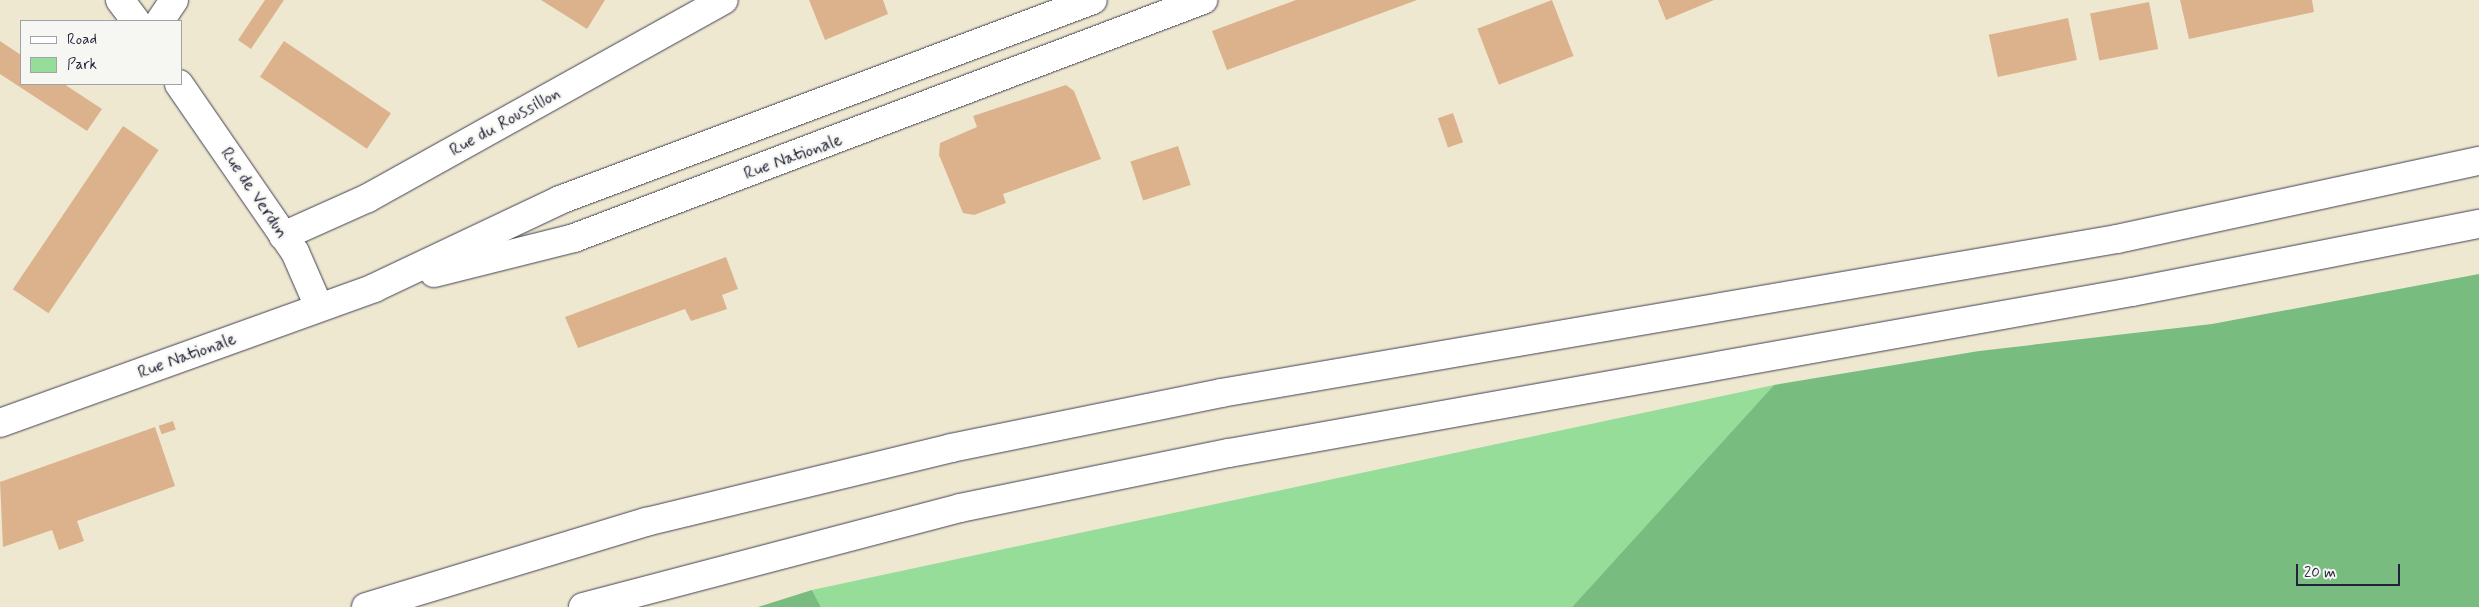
<!DOCTYPE html>
<style>
body{margin:0}
#map{position:relative;width:2479px;height:607px;overflow:hidden;background:#efe8d1;font-family:Mynerve,sans-serif}
div>[style]{position:absolute}
.green>*{inset:0;background:#95dd98}
.forest>*{inset:0;background:#78bc80}
.building>*{inset:0;background:#dcb28d;transform-origin:0 0}
.roads{filter:drop-shadow(0 0 1px #414052) drop-shadow(0 0 1px #414052)}
.minor>*{height:28px;margin:-14px;padding:0 14px;transform-origin:14px;border-radius:14px;background:#fff}
.primary>*{height:28px;margin:-14px;padding:0 14px;transform-origin:14px;border-radius:14px;background:#fff}
.motorway>*{height:28px;margin:-14px;padding:0 14px;transform-origin:14px;border-radius:14px;background:#fff}
span{translate:-50% -50%;white-space:nowrap;text-align:center;line-height:1.15;-webkit-text-stroke:4.5px #f6f6f2;paint-order:stroke}
.street-label{font-size:18px;color:#22223b}
.legend{position:absolute;left:20px;top:20px;width:162px;height:65px;box-sizing:border-box;background:#f6f6f2;border:1px solid #a1a1a9;margin:0;padding:6px 9px;list-style:none;font-size:15px;color:#22223b}
.legend li{display:flex;align-items:center;gap:10px;height:25px}
.legend b{width:25px;border:1px solid #a1a1a9}
.scale{position:absolute;left:2296px;top:564px;width:104px;height:22px;box-sizing:border-box;border:2px solid #22223b;border-top:0;padding-left:6px;font-size:15px;line-height:18px;white-space:nowrap;color:#22223b;-webkit-text-stroke:4px #f6f6f2;paint-order:stroke}
</style>
<div id="map">
<div class="green">
<div style="clip-path:polygon(1774px 385px,1572px 607px,821px 607px,812px 590px)"></div>
</div>
<div class="forest">
<div style="clip-path:polygon(2479px 274px,2479px 607px,1572px 607px,1774px 385px,1979px 351px,2212px 324px)"></div>
<div style="clip-path:polygon(812px 590px,821px 607px,758px 607px)"></div>
</div>
<div class="building">
<div style="clip-path:polygon(265px 0,284px 0,251px 49px,238px 40px)"></div>
<div style="clip-path:polygon(541px 0,605px 0,587px 29px)"></div>
<div style="clip-path:polygon(809px 0,883px 0,888px 14px,825px 40px)"></div>
<div style="clip-path:polygon(1296px 0,1417px 0,1227px 70px,1212px 31px)"></div>
<div style="left:1552px;top:0;width:60px;height:80px;rotate:69deg"></div>
<div style="clip-path:polygon(1658px 0,1714px 0,1666px 20px)"></div>
<div style="clip-path:polygon(2180px 0,2312px 0,2314px 12px,2189px 39px)"></div>
<div style="left:2149px;top:2px;width:48px;height:60px;rotate:79deg"></div>
<div style="left:2068px;top:18px;width:43px;height:81px;rotate:78deg"></div>
<div style="clip-path:polygon(0 41px,21px 55px,21px 84px,64px 84px,102px 109px,87px 131px,0 74px)"></div>
<div style="left:284px;top:41px;width:129px;height:43px;rotate:34deg"></div>
<div style="clip-path:polygon(1066px 85px,1074px 91px,1101px 159px,1003px 194px,1006px 203px,974px 215px,963px 213px,939px 155px,940px 143px,977px 127px,973px 116px)"></div>
<div style="left:1453px;top:113px;width:31px;height:16px;rotate:71deg"></div>
<div style="left:123px;top:126px;width:43px;height:197px;rotate:34deg"></div>
<div style="left:1178px;top:146px;width:41px;height:50px;rotate:72deg"></div>
<div style="clip-path:polygon(726px 257px,738px 289px,722px 295px,727px 309px,691px 321px,685px 309px,578px 348px,565px 317px)"></div>
<div style="left:173px;top:421px;width:9px;height:15px;rotate:72deg"></div>
<div style="clip-path:polygon(155px 427px,175px 486px,77px 521px,84px 541px,59px 550px,52px 530px,3px 547px,0 482px)"></div>
</div>
<div class="roads">
<div class="minor">
<div style="left:120px;top:0;width:26px;rotate:53deg"></div>
<div style="left:160px;top:21px;width:25px;rotate:-56deg"></div>
<div style="left:179px;top:84px;width:204px;rotate:55.4deg"></div>
<div style="left:295px;top:252px;width:60px;rotate:66.4deg"></div>
<div style="left:283px;top:236px;width:93px;rotate:-24.1deg"></div>
<div style="left:368px;top:198px;width:407px;rotate:-29.1deg"></div>
</div>
<div class="primary">
<div style="left:434px;top:273px;width:144px;rotate:-14deg"></div>
<div style="left:574px;top:238px;width:673px;rotate:-20.73deg"></div>
<div style="left:0;top:423px;width:398px;rotate:-19.8deg"></div>
<div style="left:374px;top:288px;width:206px;rotate:-25.3deg"></div>
<div style="left:560px;top:200px;width:569px;rotate:-20.57deg"></div>
</div>
<div class="motorway">
<div style="left:366px;top:607px;width:293px;rotate:-16.9deg"></div>
<div style="left:646px;top:522px;width:314px;rotate:-13.6deg"></div>
<div style="left:951px;top:448px;width:276px;rotate:-11.5deg"></div>
<div style="left:1221px;top:393px;width:909px;rotate:-9.75deg"></div>
<div style="left:2117px;top:239px;width:370px;rotate:-12.2deg"></div>
<div style="left:583px;top:607px;width:390px;rotate:-14.7deg"></div>
<div style="left:960px;top:508px;width:275px;rotate:-11.6deg"></div>
<div style="left:1229px;top:453px;width:917px;rotate:-10.11deg"></div>
<div style="left:2132px;top:292px;width:354px;rotate:-11.1deg"></div>
</div>
</div>
<div class="street-label">
<span style="left:505px;top:122px;rotate:-29deg">Rue du Roussillon</span>
<span style="left:793px;top:157px;rotate:-20deg">Rue Nationale</span>
<span style="left:254px;top:193px;rotate:56deg">Rue de Verdun</span>
<span style="left:187px;top:356px;rotate:-20deg">Rue Nationale</span>
</div>
<ul class="legend">
<li><b style="height:6px;background:#fff"></b>Road</li>
<li><b style="height:14px;background:#95dd98"></b>Park</li>
</ul>
<div class="scale">20 m</div>
</div>
